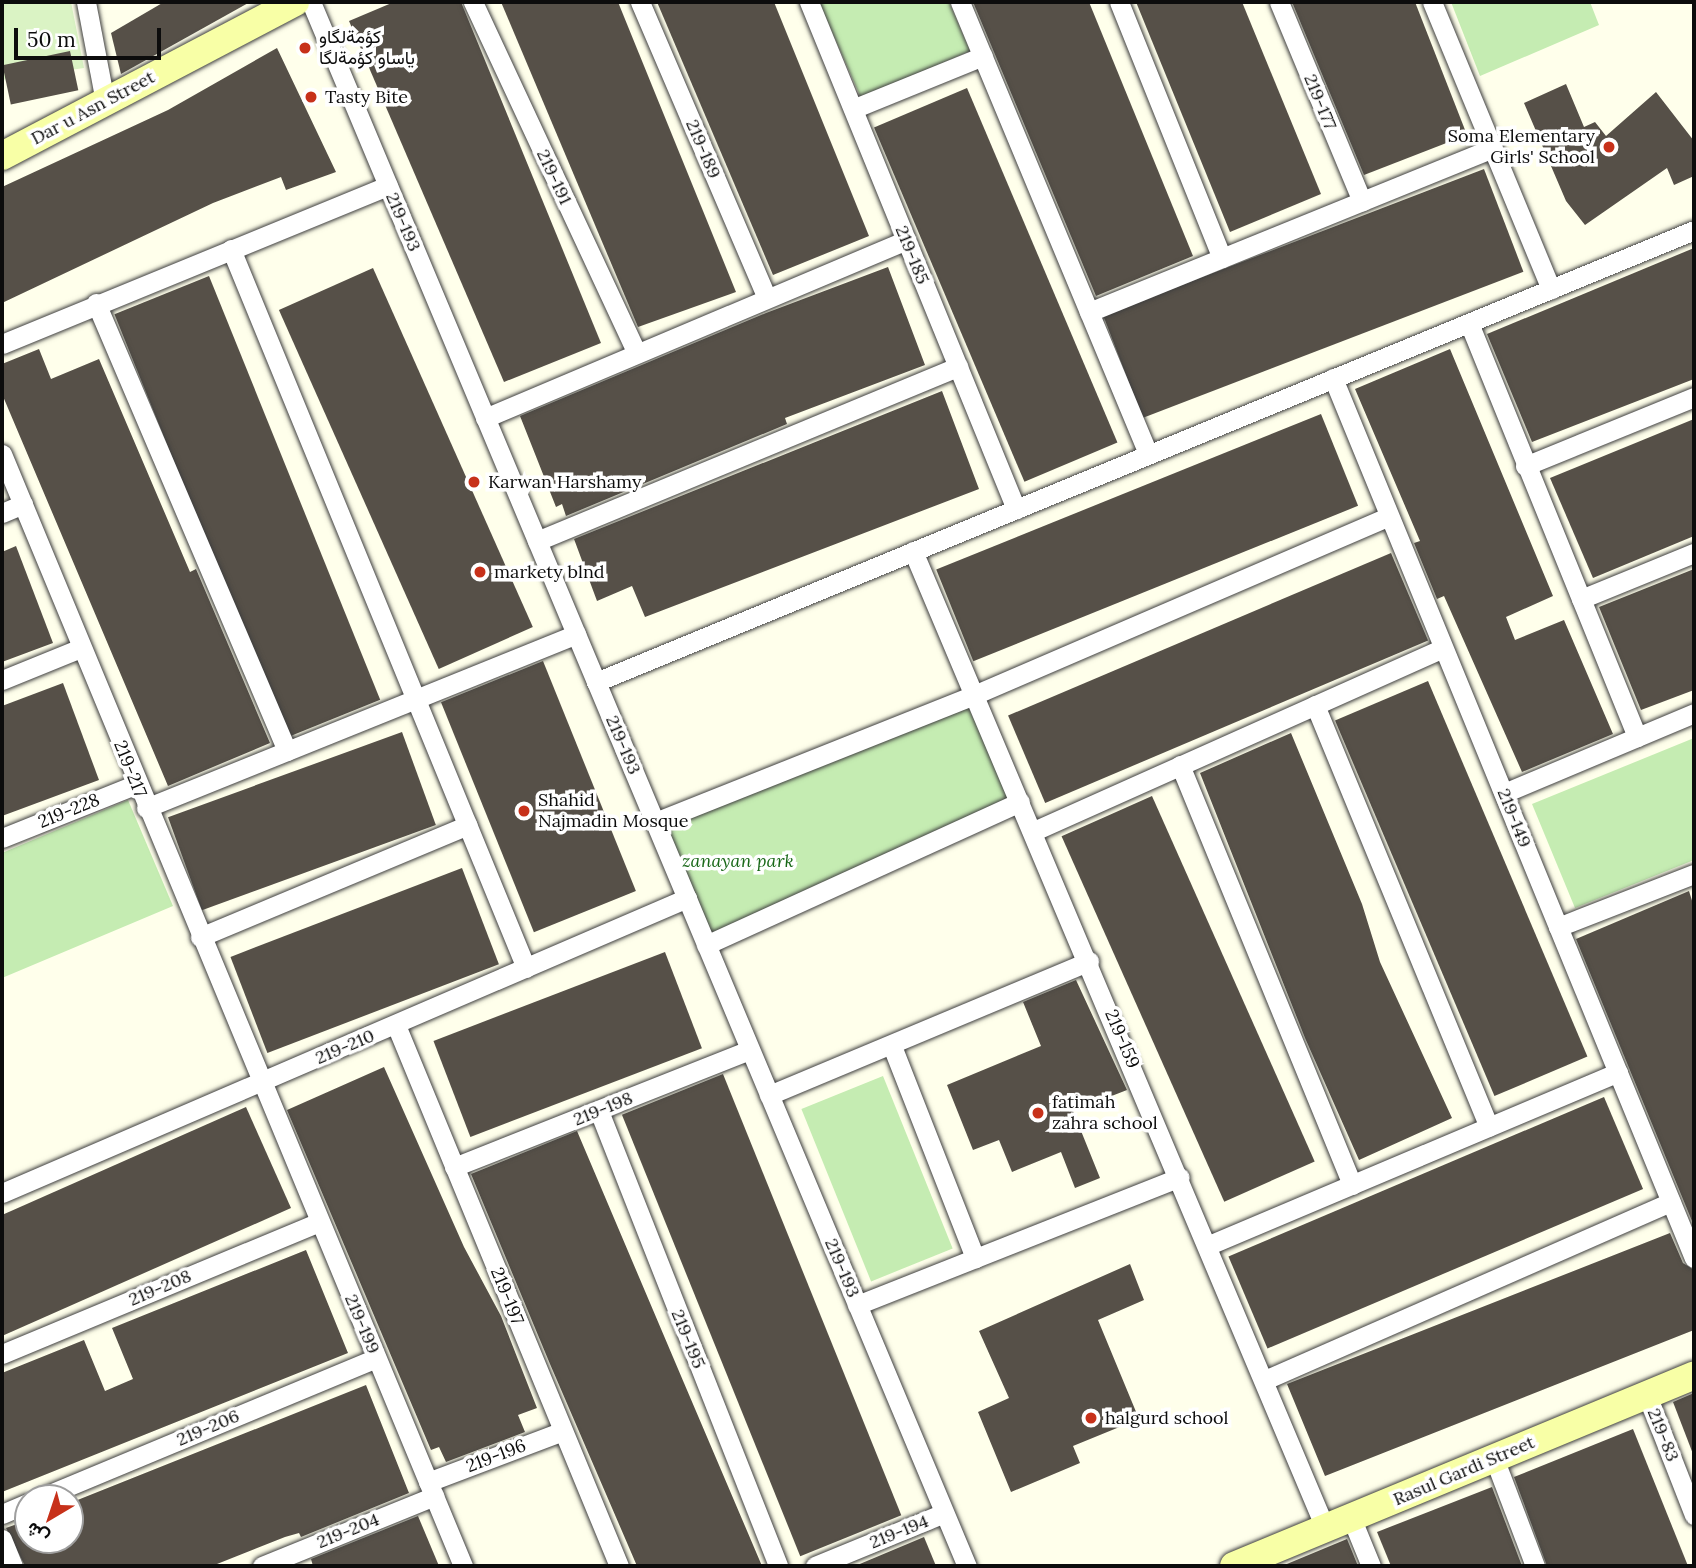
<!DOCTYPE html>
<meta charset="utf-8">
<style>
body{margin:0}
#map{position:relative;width:1696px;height:1568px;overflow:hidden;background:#ffffeb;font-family:Lora,Vazirmatn,serif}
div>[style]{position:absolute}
.green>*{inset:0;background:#c5ecb2;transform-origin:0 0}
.pitch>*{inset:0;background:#daf3c4}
.building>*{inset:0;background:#565048;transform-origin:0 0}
.roads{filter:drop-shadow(0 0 2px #3f3f3f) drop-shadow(0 0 2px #3f3f3f)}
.street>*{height:19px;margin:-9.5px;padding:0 9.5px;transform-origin:9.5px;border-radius:9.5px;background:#fff}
.secondary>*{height:28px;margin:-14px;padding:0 14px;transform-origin:14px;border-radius:14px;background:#f8ffa6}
.dots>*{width:19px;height:19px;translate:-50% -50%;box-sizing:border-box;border:4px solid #fff;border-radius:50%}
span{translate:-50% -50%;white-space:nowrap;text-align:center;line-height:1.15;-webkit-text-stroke:7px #fff;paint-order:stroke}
.poi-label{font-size:18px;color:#0c0c0c}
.left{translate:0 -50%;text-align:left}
.right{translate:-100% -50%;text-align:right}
.street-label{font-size:18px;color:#0c0c0c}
.park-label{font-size:18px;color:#196818;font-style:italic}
.frame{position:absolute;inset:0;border:4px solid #0c0c0c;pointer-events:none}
.north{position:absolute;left:14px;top:1484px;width:70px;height:70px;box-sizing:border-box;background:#fff;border:2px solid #9e9e9e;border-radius:50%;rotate:219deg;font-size:19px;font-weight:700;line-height:28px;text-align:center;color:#0c0c0c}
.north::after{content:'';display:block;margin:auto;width:24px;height:32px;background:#c7311a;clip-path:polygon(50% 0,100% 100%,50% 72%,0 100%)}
.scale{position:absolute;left:14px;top:28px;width:147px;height:32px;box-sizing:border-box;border:4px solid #0c0c0c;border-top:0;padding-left:9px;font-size:21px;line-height:24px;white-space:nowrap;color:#0c0c0c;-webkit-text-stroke:5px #fff;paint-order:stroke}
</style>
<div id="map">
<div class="green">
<div style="clip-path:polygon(819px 2px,949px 2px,970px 51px,861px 98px)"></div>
<div style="clip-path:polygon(1451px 2px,1590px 2px,1599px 25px,1480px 76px)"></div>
<div style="clip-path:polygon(967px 705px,1011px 797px,706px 945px,657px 827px)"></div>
<div style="clip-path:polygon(1694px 738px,1694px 860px,1575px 908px,1532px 804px)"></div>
<div style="clip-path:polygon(128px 800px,173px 906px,2px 978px,2px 853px)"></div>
<div style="left:883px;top:1076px;width:186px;height:88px;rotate:68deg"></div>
</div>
<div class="pitch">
<div style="clip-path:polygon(2px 2px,71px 2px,84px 68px,2px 80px)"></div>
</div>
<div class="building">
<div style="clip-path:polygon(164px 2px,250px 2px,121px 74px,111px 33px)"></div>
<div style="clip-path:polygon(394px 2px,461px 2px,601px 343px,504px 382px,349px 21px)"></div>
<div style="clip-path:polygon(501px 2px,618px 2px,736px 292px,638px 327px)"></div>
<div style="clip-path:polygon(657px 2px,774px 2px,869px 236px,773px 275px)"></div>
<div style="clip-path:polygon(973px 2px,1089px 2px,1193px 256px,1096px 296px)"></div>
<div style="clip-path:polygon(1136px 2px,1242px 2px,1321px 194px,1230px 232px)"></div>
<div style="clip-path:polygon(1292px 2px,1415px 2px,1467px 135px,1364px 175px)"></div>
<div style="clip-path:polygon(277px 48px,336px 172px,286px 190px,281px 177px,213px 203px,2px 303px,2px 187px,168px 110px)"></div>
<div style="left:70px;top:51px;width:40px;height:69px;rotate:78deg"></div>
<div style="clip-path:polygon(1566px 84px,1584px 127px,1595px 122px,1606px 136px,1656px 92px,1694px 141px,1694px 176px,1674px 185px,1667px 168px,1585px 225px,1566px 201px,1524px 103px)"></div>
<div style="left:967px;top:88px;width:385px;height:101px;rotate:67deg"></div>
<div style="left:1484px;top:169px;width:110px;height:408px;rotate:69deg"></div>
<div style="clip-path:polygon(1694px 248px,1694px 379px,1532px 442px,1487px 334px)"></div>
<div style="clip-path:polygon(888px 267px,925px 365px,785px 418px,787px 424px,566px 516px,562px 504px,556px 507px,520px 416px,766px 313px)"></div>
<div style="left:373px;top:268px;width:393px;height:103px;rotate:66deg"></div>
<div style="left:209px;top:276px;width:457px;height:102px;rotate:68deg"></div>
<div style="clip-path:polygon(39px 349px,51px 379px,99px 359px,190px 572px,196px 569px,270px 743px,168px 786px,2px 394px,2px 364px)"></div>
<div style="clip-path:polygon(1450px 349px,1553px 596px,1506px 617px,1515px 640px,1564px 620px,1613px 734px,1522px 772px,1444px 596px,1437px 599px,1414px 543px,1420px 541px,1355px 389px)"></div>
<div style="clip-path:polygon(942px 391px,979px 489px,645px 617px,632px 586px,597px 601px,574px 539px)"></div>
<div style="left:1321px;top:414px;width:99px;height:415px;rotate:68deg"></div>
<div style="clip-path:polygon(1694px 419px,1694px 536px,1593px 578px,1550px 478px)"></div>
<div style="clip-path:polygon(16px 546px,53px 643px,2px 662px,2px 552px)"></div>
<div style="left:1391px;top:553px;width:95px;height:416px;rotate:67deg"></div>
<div style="clip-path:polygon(1694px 569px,1694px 690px,1641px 710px,1599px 607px)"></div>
<div style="left:543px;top:661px;width:248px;height:110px;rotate:68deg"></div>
<div style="left:1428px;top:681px;width:408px;height:101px;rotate:67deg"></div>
<div style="clip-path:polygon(63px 683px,99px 780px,2px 816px,2px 706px)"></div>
<div style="left:402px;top:732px;width:99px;height:249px;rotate:70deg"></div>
<div style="clip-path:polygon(1291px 733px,1362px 904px,1380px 962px,1452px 1118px,1359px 1160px,1305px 1038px,1200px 773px)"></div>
<div style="left:1152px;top:796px;width:400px;height:99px;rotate:66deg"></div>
<div style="left:462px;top:868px;width:103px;height:248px;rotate:69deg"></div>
<div style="clip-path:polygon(1689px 891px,1694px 907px,1694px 1226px,1576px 939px)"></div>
<div style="left:665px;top:952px;width:103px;height:248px;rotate:69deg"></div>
<div style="clip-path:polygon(1076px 980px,1127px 1090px,1073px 1111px,1100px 1178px,1075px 1188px,1061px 1152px,1012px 1172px,999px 1140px,973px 1150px,947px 1085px,1041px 1046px,1023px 1002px)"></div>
<div style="clip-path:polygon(384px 1067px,464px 1247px,501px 1316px,537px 1408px,518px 1415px,525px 1432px,446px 1462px,439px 1447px,431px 1450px,287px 1110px)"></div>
<div style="left:723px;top:1074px;width:476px;height:109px;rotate:68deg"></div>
<div style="left:1604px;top:1097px;width:100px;height:408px;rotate:67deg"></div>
<div style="clip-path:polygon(246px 1107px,291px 1208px,2px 1336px,2px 1215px)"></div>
<div style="clip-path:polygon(577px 1131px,684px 1383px,762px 1566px,637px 1566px,550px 1364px,471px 1174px)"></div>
<div style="clip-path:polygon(1670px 1233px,1683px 1263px,1694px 1270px,1694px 1330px,1325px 1476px,1287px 1384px)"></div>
<div style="clip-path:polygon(306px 1250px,348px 1353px,2px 1492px,2px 1373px,84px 1340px,105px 1391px,133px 1379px,112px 1328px)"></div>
<div style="clip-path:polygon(1130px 1264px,1144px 1300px,1098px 1320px,1139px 1419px,1073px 1446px,1080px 1463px,1011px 1492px,978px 1412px,1009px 1398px,979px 1331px)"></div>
<div style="clip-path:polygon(366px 1385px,409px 1493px,301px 1537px,299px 1533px,285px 1537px,212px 1566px,25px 1566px,6px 1528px,28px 1520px,28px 1540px,70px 1540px,70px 1503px)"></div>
<div style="clip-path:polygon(1694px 1393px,1694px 1454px,1693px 1454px,1673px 1402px)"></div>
<div style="clip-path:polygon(1633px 1429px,1688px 1566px,1547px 1566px,1514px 1477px)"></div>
<div style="clip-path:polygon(1492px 1487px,1522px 1566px,1391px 1566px,1377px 1532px)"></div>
<div style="clip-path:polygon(418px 1516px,439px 1566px,313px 1566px,311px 1559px)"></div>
<div style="clip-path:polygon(924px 1537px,936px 1566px,855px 1566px)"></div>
<div style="clip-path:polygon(1347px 1539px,1358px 1566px,1282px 1566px)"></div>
</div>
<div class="roads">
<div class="street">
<div style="left:86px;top:2px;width:102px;rotate:79.2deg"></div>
<div style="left:311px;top:2px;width:1696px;rotate:67.25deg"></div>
<div style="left:473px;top:2px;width:386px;rotate:65deg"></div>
<div style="left:640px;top:2px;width:320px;rotate:66.8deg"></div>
<div style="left:809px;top:2px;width:548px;rotate:67.79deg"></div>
<div style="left:960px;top:2px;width:490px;rotate:67.4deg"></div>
<div style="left:1119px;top:2px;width:276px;rotate:68.1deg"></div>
<div style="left:1279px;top:2px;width:216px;rotate:67.4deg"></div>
<div style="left:1432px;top:2px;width:311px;rotate:67.5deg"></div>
<div style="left:855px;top:108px;width:138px;rotate:-22.1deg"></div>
<div style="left:231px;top:249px;width:777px;rotate:67.69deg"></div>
<div style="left:96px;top:303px;width:487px;rotate:66.9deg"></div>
<div style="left:1089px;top:312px;width:436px;rotate:-22.1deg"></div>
<div style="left:1469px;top:323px;width:447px;rotate:67.9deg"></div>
<div style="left:2px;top:344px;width:417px;rotate:-22.3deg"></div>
<div style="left:1333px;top:378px;width:951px;rotate:67.7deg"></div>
<div style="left:485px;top:418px;width:457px;rotate:-22.9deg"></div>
<div style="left:2px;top:454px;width:1204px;rotate:67.48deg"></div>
<div style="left:1525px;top:466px;width:183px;rotate:-22.2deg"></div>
<div style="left:2px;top:513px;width:23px;rotate:-23deg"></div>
<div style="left:537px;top:541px;width:456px;rotate:-22.5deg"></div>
<div style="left:913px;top:551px;width:1060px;rotate:67.13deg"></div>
<div style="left:1581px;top:599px;width:122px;rotate:-22.2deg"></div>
<div style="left:2px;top:680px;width:85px;rotate:-22.1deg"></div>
<div style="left:596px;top:682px;width:1187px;rotate:-22.37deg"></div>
<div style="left:1315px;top:705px;width:456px;rotate:67.6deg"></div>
<div style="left:1180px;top:765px;width:454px;rotate:67.7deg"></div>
<div style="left:1504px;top:793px;width:206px;rotate:-22.8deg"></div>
<div style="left:146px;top:808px;width:464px;rotate:-22deg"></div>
<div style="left:655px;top:822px;width:343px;rotate:-21.7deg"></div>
<div style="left:974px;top:695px;width:451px;rotate:-23.3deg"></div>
<div style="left:1034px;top:831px;width:448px;rotate:-24.1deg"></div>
<div style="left:2px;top:838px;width:145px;rotate:-21.8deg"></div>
<div style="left:1558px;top:927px;width:146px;rotate:-21.3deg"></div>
<div style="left:200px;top:937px;width:290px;rotate:-22.7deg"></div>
<div style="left:706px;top:945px;width:345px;rotate:-24.5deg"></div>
<div style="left:396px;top:1025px;width:585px;rotate:67.6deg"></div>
<div style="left:892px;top:1046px;width:228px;rotate:68.6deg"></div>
<div style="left:769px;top:1095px;width:347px;rotate:-22.7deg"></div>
<div style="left:599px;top:1111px;width:489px;rotate:68.5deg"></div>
<div style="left:454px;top:1167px;width:318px;rotate:-21.6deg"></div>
<div style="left:2px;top:1193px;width:746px;rotate:-23.3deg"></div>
<div style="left:1209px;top:1245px;width:444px;rotate:-22.9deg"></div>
<div style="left:857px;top:1305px;width:347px;rotate:-21.6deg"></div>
<div style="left:2px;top:1354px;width:343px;rotate:-22.6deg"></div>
<div style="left:1265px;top:1380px;width:443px;rotate:-23.7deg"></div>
<div style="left:1647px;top:1395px;width:129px;rotate:68.6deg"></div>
<div style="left:1494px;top:1458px;width:116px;rotate:69.2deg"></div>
<div style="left:428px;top:1482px;width:144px;rotate:-20.7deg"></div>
<div style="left:40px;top:1498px;width:364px;rotate:-22.6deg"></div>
<div style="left:2px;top:1514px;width:28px;rotate:-23deg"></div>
<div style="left:1351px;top:1517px;width:53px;rotate:67.8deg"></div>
<div style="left:2px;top:1539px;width:29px;rotate:68deg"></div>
<div style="left:262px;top:1566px;width:186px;rotate:-22.1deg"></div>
<div style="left:815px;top:1566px;width:139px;rotate:-22.3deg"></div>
</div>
<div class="secondary">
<div style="left:2px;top:156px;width:331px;rotate:-27.7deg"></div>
<div style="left:1234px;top:1566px;width:498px;rotate:-22.5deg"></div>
</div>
</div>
<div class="dots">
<div style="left:305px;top:48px;background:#c7311a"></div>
<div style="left:311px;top:97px;background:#c7311a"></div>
<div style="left:1609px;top:147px;background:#c7311a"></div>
<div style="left:474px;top:482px;background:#c7311a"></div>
<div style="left:480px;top:572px;background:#c7311a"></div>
<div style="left:524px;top:811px;background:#c7311a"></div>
<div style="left:1038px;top:1113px;background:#c7311a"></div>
<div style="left:1091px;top:1418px;background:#c7311a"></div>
</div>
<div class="poi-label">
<span class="left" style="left:319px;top:48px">كؤمةلگاو<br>ياساو كؤمةلگا</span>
<span class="left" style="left:325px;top:97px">Tasty Bite</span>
<span class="right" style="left:1595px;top:147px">Soma Elementary<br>Girls' School</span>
<span class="left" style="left:488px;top:482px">Karwan Harshamy</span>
<span class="left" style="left:494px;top:572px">markety blnd</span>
<span class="left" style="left:538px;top:811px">Shahid<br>Najmadin Mosque</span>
<span class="left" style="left:1052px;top:1113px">fatimah<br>zahra school</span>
<span class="left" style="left:1105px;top:1418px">halgurd school</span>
</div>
<div class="street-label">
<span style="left:1320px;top:102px;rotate:68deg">219-177</span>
<span style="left:93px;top:108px;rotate:-28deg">Dar u Asn Street</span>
<span style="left:703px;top:149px;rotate:67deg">219-189</span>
<span style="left:554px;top:177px;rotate:65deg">219-191</span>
<span style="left:403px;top:222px;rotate:67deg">219-193</span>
<span style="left:912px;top:255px;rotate:68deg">219-185</span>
<span style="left:623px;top:745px;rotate:67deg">219-193</span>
<span style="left:130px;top:769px;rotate:68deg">219-217</span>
<span style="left:69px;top:811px;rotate:-22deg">219-228</span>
<span style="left:1514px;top:818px;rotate:68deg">219-149</span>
<span style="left:1122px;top:1039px;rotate:67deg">219-159</span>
<span style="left:345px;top:1047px;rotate:-23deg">219-210</span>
<span style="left:603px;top:1109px;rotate:-22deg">219-198</span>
<span style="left:842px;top:1268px;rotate:67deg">219-193</span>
<span style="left:160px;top:1288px;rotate:-23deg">219-208</span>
<span style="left:507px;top:1296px;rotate:68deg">219-197</span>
<span style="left:362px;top:1324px;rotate:67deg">219-199</span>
<span style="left:688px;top:1339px;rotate:68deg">219-195</span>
<span style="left:208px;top:1428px;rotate:-23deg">219-206</span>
<span style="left:1663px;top:1435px;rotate:68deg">219-83</span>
<span style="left:496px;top:1456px;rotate:-21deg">219-196</span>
<span style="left:1464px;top:1471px;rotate:-23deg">Rasul Gardi Street</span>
<span style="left:348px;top:1531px;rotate:-22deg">219-204</span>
<span style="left:899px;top:1532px;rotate:-22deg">219-194</span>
</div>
<div class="park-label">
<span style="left:738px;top:861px">zanayan park</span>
</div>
<div class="frame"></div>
<div class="north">ش</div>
<div class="scale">50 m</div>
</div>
